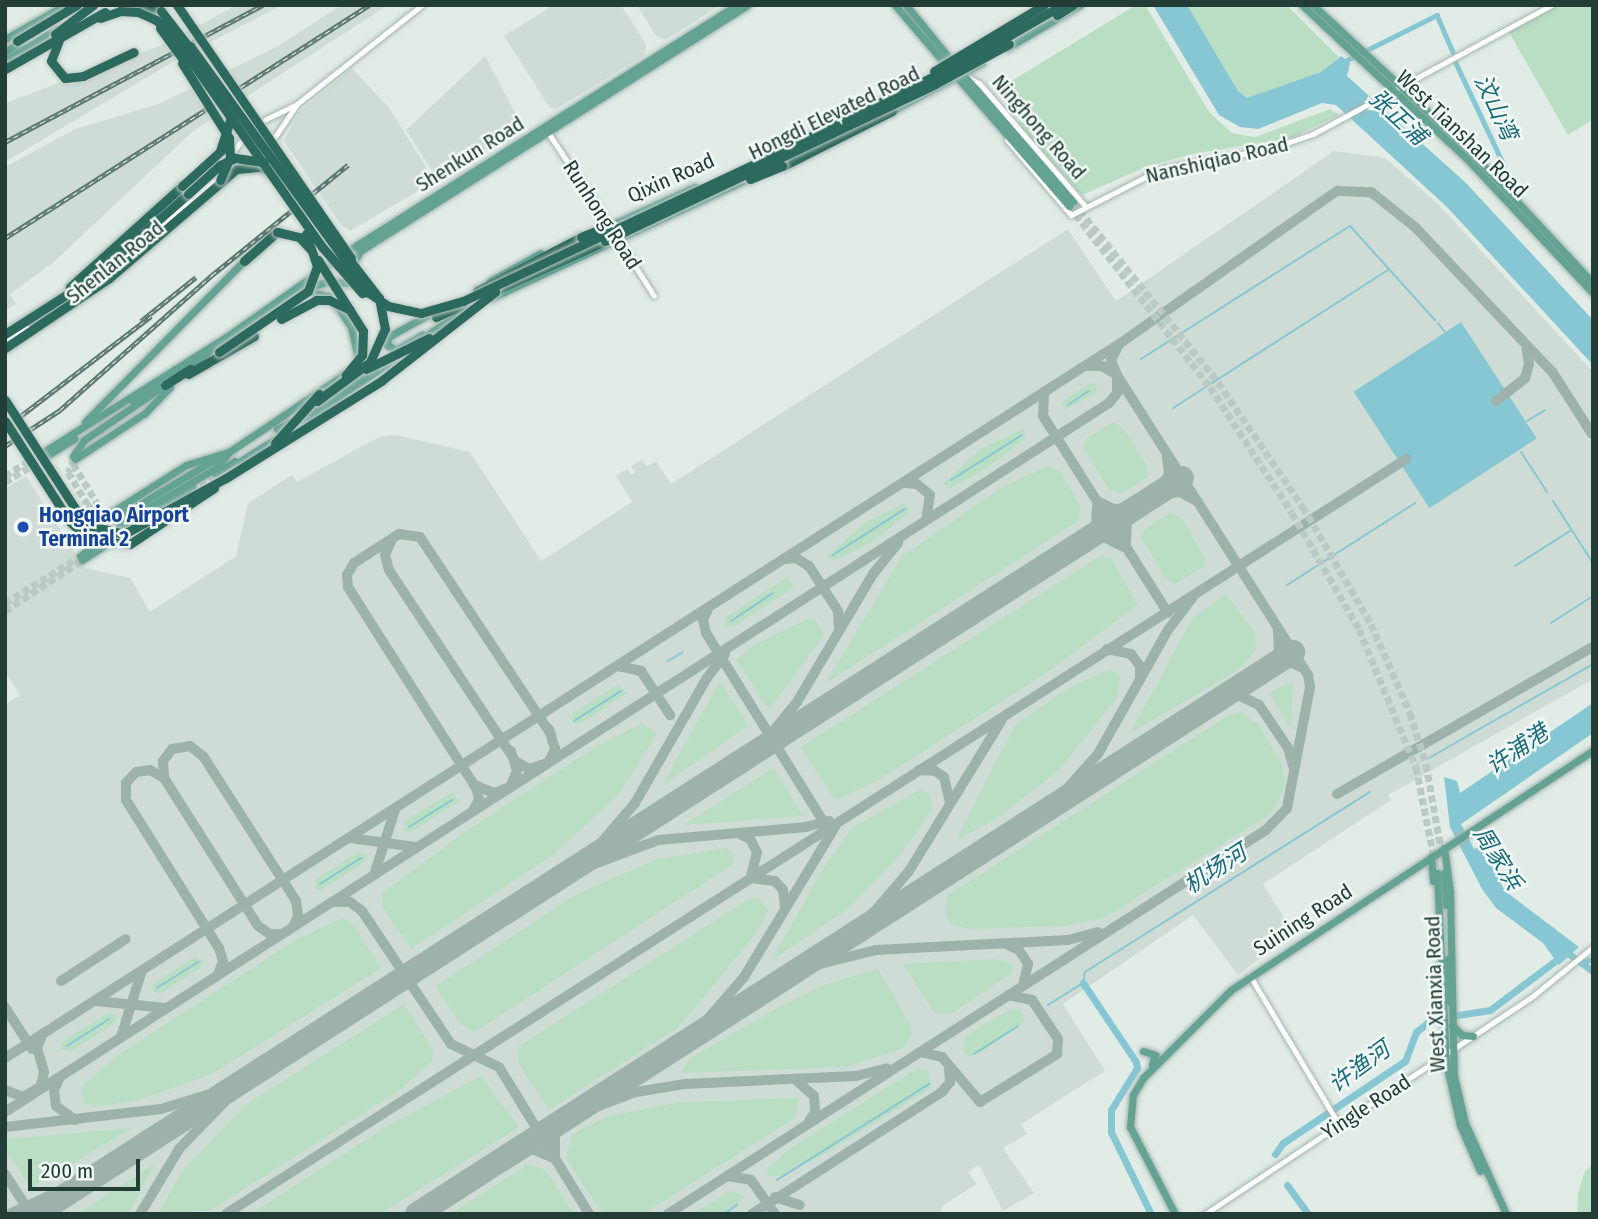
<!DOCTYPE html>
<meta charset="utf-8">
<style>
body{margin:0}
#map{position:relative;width:1598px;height:1219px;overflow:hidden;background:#e1ece7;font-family:"Fira Sans Condensed","Noto Sans SC",sans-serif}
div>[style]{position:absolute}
.built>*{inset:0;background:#cfdcd6}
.green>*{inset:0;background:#b9dec3}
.water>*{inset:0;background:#87c7d3;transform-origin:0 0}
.stream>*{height:2px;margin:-1px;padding:0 1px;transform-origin:1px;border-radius:1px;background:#87c7d3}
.canal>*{height:4.5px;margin:-2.25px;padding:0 2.25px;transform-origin:2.25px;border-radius:2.25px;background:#87c7d3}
.river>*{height:7px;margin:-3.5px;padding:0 3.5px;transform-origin:3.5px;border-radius:3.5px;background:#87c7d3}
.taxiway>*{height:10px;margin:-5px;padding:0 5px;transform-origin:5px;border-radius:5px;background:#9eb2ac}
.runway>*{height:24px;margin:-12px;padding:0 12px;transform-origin:12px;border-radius:12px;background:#9eb2ac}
.major-tunnel>*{height:7px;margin-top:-3.5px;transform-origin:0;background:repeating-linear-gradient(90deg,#bbc9c4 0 7px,transparent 0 10.5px)}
.roads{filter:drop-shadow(0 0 2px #a4b4ae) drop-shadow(0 0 2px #a4b4ae)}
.minor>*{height:5px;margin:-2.5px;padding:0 2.5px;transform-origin:2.5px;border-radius:2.5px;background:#fff}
.major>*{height:7px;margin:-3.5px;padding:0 3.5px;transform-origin:3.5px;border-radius:3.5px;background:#64a393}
.highway>*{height:9px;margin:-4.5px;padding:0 4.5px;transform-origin:4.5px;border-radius:4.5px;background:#2c6a5d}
.rail>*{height:4.5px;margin-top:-2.25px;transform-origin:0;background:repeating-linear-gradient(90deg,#f2f8f5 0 5px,#5b7971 0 10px);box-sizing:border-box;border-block:2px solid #5b7971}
.bridges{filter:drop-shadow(0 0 2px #c1c9c7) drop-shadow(0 0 2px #c1c9c7)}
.highway-bridge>*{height:9px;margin:-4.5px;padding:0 4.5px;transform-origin:4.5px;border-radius:4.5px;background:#2c6a5d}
.dots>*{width:19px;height:19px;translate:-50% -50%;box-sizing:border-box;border:4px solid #f2f8f5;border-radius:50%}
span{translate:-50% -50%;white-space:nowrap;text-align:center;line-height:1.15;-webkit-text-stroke:5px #f2f8f5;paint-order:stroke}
.street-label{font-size:21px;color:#213d36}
.transit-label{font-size:21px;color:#164399;font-weight:700}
.left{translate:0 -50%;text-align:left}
.water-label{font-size:23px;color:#196b7b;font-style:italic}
.frame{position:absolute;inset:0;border:7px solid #213d36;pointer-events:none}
.scale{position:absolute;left:28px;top:1159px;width:112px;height:32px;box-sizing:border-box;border:4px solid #213d36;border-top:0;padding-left:9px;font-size:21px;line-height:24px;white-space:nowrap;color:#213d36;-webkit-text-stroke:5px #f2f8f5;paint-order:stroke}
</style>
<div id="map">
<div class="built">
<div style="clip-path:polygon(237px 5px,282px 5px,171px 63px,5px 162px,5px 103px,162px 45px)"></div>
<div style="clip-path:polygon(342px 5px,388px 5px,192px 132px,55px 261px,10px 294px,16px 304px,5px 311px,5px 167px,75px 129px,159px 104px,276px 47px)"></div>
<div style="clip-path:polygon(554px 5px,621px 5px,646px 44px,645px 55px,556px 109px,550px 108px,504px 36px)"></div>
<div style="clip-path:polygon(637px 5px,720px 5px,665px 40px,656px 36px)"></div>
<div style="clip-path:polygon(485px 56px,523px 127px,437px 179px,406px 130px)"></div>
<div style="clip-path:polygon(352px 68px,389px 108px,435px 181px,350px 231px,341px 225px,284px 141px,299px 112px)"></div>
<div style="clip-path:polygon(1334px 151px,1385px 158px,1438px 204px,1593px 372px,1593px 679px,1388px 795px,1391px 800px,1263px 884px,1293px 932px,1238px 975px,1193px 915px,1063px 1004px,1105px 1071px,1021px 1124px,1027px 1134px,1003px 1148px,1034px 1193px,1003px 1211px,979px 1165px,968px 1172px,977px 1184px,942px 1206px,941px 1214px,5px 1214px,5px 705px,20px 695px,5px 672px,5px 489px,26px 476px,85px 568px,130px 578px,150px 612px,236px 556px,248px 503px,292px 475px,297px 482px,381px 436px,396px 435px,470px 452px,541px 561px,632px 502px,616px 476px,627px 469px,631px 475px,635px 472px,631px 466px,642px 459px,647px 466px,656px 461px,671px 484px,1068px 229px,1116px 301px)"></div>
</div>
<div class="green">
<div style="clip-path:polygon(1136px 5px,1145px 5px,1209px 112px,1232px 133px,1255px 137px,1330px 109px,1339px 115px,1291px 138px,1193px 154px,1148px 166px,1082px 195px,1017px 123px,1031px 110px,1008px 83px)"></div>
<div style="clip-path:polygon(1187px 5px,1287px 5px,1339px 57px,1321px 72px,1258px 98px,1247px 98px,1238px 91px)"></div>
<div style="clip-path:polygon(1552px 5px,1589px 5px,1593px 11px,1593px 119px,1568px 135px,1507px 29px)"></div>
<div style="clip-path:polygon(1090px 383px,1097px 385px,1096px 393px,1065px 410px,1062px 402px)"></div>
<div style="clip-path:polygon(1113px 422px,1123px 427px,1147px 466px,1148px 477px,1122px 493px,1109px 490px,1083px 447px,1087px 438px)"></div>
<div style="clip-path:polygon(1022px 429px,1026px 438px,988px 468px,950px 488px,943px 483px,981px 449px)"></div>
<div style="clip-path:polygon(1048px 466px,1061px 472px,1080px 506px,1078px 521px,825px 684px,902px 556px,1004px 486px)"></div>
<div style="clip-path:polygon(906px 503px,910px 512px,872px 542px,834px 561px,827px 557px,865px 522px)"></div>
<div style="clip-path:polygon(1171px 512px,1182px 519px,1205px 558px,1205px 566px,1175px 584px,1167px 580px,1141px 538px,1145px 529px)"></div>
<div style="clip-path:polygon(1100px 556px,1111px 558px,1138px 605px,1048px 672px,880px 779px,839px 799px,832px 796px,801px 747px)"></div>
<div style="clip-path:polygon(787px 577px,794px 586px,790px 590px,733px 627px,725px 626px,726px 617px)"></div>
<div style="clip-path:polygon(1226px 594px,1253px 630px,1257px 649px,1237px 671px,1130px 733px,1193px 618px)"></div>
<div style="clip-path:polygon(807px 619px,816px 620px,824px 635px,769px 710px,736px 660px,754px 645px)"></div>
<div style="clip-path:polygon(1109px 669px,1120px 676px,1117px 698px,1059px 770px,999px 817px,956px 841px,1015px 725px,1072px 686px)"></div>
<div style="clip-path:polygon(720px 681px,748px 726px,662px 786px)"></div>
<div style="clip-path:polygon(1293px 681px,1291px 729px,1269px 693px)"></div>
<div style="clip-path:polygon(619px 684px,627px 693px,580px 724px,572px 723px,572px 713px)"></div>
<div style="clip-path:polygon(1242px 713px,1259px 725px,1282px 764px,1285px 784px,1275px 808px,1267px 816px,1104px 918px,1063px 926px,968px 929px,949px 923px,945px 913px,948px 895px,1229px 715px)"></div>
<div style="clip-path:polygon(642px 723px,657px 734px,619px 794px,553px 855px,411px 949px,382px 906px,382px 893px,466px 831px,594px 748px)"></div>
<div style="clip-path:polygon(773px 767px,803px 816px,683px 825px,773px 768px)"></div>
<div style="clip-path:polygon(921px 789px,929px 794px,933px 809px,899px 856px,848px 909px,771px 961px,827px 862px,853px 827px)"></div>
<div style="clip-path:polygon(452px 792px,459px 801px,412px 832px,404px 831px,405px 821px)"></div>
<div style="clip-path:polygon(728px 848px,734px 856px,732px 865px,475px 1032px,459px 1023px,436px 986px,577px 894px,657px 859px)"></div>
<div style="clip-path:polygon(359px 852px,368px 855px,365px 862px,320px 891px,315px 888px,316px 879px)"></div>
<div style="clip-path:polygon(758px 898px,768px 910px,758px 931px,680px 1026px,549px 1110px,518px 1063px,519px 1046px,747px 900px)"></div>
<div style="clip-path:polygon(342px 918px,352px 923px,381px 968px,212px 1074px,139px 1100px,95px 1107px,84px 1103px,81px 1089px,86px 1082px,121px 1053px,297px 939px)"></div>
<div style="clip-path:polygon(194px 957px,205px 961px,201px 968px,161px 993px,153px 992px,153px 984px)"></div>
<div style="clip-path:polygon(996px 959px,1013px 966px,1012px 973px,953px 1013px,943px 1014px,934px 1012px,903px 964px)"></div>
<div style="clip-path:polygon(878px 969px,910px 1024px,912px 1034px,904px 1048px,846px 1067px,680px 1073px,689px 1059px,779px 1007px,823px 985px)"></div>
<div style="clip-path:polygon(404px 1004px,433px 1050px,432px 1062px,398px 1091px,211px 1210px,158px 1214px,182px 1171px,247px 1104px)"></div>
<div style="clip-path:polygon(1022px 1009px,1024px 1022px,980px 1053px,969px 1057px,963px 1051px,966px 1036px,1009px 1010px)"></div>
<div style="clip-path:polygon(110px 1012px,117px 1017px,113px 1024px,70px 1052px,60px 1049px,61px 1042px)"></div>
<div style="clip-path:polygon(918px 1068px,928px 1070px,931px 1088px,826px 1153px,783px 1176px,768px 1176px,767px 1169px,788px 1150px)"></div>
<div style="clip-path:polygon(481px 1076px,519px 1127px,380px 1214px,250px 1214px,389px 1125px)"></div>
<div style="clip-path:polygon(799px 1098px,795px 1118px,643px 1214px,603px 1214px,566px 1159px,572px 1134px,609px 1116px,680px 1102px)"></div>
<div style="clip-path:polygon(132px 1128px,31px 1188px,5px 1148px,7px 1139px)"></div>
<div style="clip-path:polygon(156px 1163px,128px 1214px,77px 1214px)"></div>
<div style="clip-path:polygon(529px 1164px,546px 1170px,574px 1214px,450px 1214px)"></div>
<div style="clip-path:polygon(1593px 1165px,1593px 1214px,1577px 1214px,1578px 1193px,1585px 1171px)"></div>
<div style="clip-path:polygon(732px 1190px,745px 1197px,726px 1214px,692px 1214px)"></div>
</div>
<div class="water">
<div style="clip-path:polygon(1153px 5px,1187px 5px,1238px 91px,1247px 98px,1321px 72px,1341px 56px,1350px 63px,1347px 76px,1466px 183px,1593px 320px,1593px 365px,1447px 207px,1336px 105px,1322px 103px,1258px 129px,1240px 127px,1219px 115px)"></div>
<div style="left:1461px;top:322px;width:139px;height:128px;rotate:57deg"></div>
<div style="clip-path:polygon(1593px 703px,1593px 733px,1461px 824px,1474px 849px,1481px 846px,1505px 891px,1579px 947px,1559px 965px,1543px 943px,1496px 908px,1482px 889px,1450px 827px,1444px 777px,1457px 781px,1460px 793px)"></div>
</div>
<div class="stream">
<div style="left:1438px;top:323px;width:10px;rotate:53deg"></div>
<div style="left:1141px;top:359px;width:248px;rotate:-32.5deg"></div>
<div style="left:1350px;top:226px;width:127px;rotate:47.9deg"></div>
<div style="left:1068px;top:405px;width:25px;rotate:-34deg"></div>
<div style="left:1173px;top:408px;width:255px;rotate:-32.7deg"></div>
<div style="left:1527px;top:421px;width:21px;rotate:-31deg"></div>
<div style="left:1521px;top:452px;width:48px;rotate:57deg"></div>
<div style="left:951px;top:480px;width:84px;rotate:-32.4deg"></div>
<div style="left:1553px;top:501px;width:74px;rotate:57.2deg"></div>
<div style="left:833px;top:555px;width:85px;rotate:-32.6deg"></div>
<div style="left:1515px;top:566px;width:65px;rotate:-32.5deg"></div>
<div style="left:1287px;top:585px;width:152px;rotate:-32.6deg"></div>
<div style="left:731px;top:621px;width:50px;rotate:-33.7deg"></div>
<div style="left:1551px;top:623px;width:50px;rotate:-32.7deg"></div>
<div style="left:668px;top:661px;width:17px;rotate:-31deg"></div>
<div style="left:574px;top:721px;width:56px;rotate:-32.6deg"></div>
<div style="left:1429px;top:758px;width:189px;rotate:-29.8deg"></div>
<div style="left:409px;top:827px;width:51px;rotate:-32.1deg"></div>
<div style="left:320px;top:884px;width:49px;rotate:-32.4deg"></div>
<div style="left:157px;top:988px;width:49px;rotate:-32.4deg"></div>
<div style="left:1048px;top:1005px;width:41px;rotate:-32.2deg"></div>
<div style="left:1083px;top:983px;width:11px;rotate:-80deg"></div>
<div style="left:1085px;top:972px;width:337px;rotate:-32.3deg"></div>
<div style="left:67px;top:1046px;width:50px;rotate:-32.7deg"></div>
<div style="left:974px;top:1054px;width:52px;rotate:-32.5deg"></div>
<div style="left:777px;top:1180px;width:180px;rotate:-32.3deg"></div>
<div style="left:724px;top:1214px;width:16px;rotate:-35deg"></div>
</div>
<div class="canal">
<div style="left:1343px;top:62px;width:105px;rotate:-26.6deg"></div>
<div style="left:1437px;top:15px;width:40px;rotate:66.6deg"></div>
<div style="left:1456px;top:63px;width:113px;rotate:64.8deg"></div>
<div style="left:1582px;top:962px;width:11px;rotate:-15deg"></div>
</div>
<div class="river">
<div style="left:1565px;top:951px;width:34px;rotate:36deg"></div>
<div style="left:1083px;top:983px;width:95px;rotate:56.1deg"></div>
<div style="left:1136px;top:1062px;width:6px;rotate:81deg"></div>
<div style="left:1137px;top:1068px;width:49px;rotate:121.8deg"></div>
<div style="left:1111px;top:1110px;width:22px;rotate:90deg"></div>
<div style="left:1111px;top:1132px;width:91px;rotate:64deg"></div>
<div style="left:1275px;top:1154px;width:14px;rotate:-54deg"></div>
<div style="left:1283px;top:1143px;width:147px;rotate:-33.9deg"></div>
<div style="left:1405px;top:1061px;width:31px;rotate:-69deg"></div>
<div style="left:1416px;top:1032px;width:21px;rotate:-39deg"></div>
<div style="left:1432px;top:1019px;width:59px;rotate:-8.8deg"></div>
<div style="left:1490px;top:1010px;width:91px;rotate:-37deg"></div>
<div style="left:1287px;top:1185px;width:36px;rotate:54deg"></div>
</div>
<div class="taxiway">
<div style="left:1044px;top:392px;width:24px;rotate:92deg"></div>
<div style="left:1043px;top:416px;width:233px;rotate:57.6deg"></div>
<div style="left:1496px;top:401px;width:37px;rotate:-38deg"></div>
<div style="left:1525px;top:378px;width:15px;rotate:-74deg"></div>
<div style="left:1529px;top:364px;width:19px;rotate:-99deg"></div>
<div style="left:904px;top:483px;width:13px;rotate:4deg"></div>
<div style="left:917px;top:484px;width:17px;rotate:40deg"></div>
<div style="left:930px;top:495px;width:25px;rotate:99deg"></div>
<div style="left:1158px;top:493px;width:22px;rotate:-60deg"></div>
<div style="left:1169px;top:474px;width:17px;rotate:-97deg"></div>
<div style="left:1156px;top:495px;width:24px;rotate:-7deg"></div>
<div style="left:1180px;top:492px;width:17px;rotate:28deg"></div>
<div style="left:1099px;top:502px;width:17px;rotate:25deg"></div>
<div style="left:1114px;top:509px;width:23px;rotate:-5deg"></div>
<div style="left:392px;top:539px;width:17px;rotate:114deg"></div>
<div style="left:385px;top:555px;width:16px;rotate:75deg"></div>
<div style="left:389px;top:570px;width:224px;rotate:56.5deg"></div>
<div style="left:1084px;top:541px;width:19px;rotate:-51deg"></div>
<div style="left:1096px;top:526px;width:20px;rotate:-87deg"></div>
<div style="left:1082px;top:543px;width:23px;rotate:-15deg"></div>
<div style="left:1104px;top:537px;width:22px;rotate:27deg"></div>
<div style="left:1126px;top:545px;width:24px;rotate:-88deg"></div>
<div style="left:1127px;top:521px;width:20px;rotate:-49deg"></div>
<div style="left:784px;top:559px;width:12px;rotate:-5deg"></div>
<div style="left:796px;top:558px;width:15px;rotate:32deg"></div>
<div style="left:809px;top:566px;width:54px;rotate:57.2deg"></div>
<div style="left:838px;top:611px;width:18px;rotate:87deg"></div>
<div style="left:708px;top:609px;width:12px;rotate:114deg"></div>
<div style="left:703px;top:620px;width:13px;rotate:77deg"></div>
<div style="left:706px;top:633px;width:227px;rotate:58.1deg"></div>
<div style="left:1107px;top:649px;width:25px;rotate:12deg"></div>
<div style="left:1131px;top:654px;width:15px;rotate:53deg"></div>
<div style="left:1140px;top:666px;width:13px;rotate:90deg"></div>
<div style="left:1276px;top:663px;width:13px;rotate:-9deg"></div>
<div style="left:1289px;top:661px;width:16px;rotate:27deg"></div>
<div style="left:618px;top:666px;width:24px;rotate:12deg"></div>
<div style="left:641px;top:671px;width:53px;rotate:56.6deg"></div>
<div style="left:1268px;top:668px;width:20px;rotate:-57deg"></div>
<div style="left:1279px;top:651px;width:20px;rotate:-93deg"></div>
<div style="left:1220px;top:699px;width:20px;rotate:-9deg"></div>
<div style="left:1240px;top:696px;width:21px;rotate:25deg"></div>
<div style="left:1259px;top:705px;width:52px;rotate:56deg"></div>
<div style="left:1288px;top:748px;width:22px;rotate:74deg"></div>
<div style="left:514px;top:760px;width:17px;rotate:31deg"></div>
<div style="left:529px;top:769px;width:20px;rotate:-18deg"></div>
<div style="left:548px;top:763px;width:16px;rotate:-63deg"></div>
<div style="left:555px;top:749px;width:21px;rotate:-107deg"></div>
<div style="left:919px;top:770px;width:16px;rotate:4deg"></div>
<div style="left:935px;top:771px;width:11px;rotate:34deg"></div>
<div style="left:944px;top:777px;width:26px;rotate:77deg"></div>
<div style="left:720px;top:775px;width:64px;rotate:-38.7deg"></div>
<div style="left:770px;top:735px;width:43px;rotate:-50.7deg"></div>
<div style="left:797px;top:702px;width:149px;rotate:-59.3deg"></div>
<div style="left:873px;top:574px;width:40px;rotate:-51deg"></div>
<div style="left:164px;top:778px;width:16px;rotate:-150deg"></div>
<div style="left:150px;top:770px;width:14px;rotate:172deg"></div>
<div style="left:136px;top:772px;width:15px;rotate:132deg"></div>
<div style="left:126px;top:783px;width:17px;rotate:90deg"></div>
<div style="left:126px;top:800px;width:175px;rotate:57.9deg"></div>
<div style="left:219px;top:948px;width:14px;rotate:73deg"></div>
<div style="left:223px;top:961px;width:15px;rotate:110deg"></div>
<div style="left:474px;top:785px;width:22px;rotate:22deg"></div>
<div style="left:494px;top:793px;width:17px;rotate:-21deg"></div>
<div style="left:510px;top:787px;width:17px;rotate:-66deg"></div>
<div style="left:517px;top:771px;width:21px;rotate:-107deg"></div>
<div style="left:1337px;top:794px;width:295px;rotate:-29.9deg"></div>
<div style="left:473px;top:811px;width:13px;rotate:-63deg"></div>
<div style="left:479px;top:799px;width:11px;rotate:-105deg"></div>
<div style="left:476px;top:788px;width:238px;rotate:-122.5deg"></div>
<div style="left:348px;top:587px;width:12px;rotate:-95deg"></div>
<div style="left:347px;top:575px;width:14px;rotate:-60deg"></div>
<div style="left:354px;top:563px;width:54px;rotate:-32.8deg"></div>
<div style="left:399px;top:534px;width:21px;rotate:8deg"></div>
<div style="left:420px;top:537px;width:237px;rotate:56.4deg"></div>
<div style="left:1026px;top:823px;width:45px;rotate:-38.7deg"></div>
<div style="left:1061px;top:795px;width:55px;rotate:-47.9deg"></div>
<div style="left:1098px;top:754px;width:142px;rotate:-60.6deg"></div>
<div style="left:1168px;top:630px;width:41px;rotate:-52.9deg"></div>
<div style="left:738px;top:833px;width:13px;rotate:27deg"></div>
<div style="left:750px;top:839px;width:15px;rotate:62deg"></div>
<div style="left:757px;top:852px;width:25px;rotate:104deg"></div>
<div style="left:350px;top:838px;width:67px;rotate:7.8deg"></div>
<div style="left:573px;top:872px;width:91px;rotate:-20.6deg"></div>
<div style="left:658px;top:840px;width:149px;rotate:-5deg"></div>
<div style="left:806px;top:827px;width:24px;rotate:-15deg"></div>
<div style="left:374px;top:875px;width:68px;rotate:-72.1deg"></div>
<div style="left:751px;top:878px;width:24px;rotate:7deg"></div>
<div style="left:775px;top:881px;width:12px;rotate:48deg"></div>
<div style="left:783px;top:890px;width:16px;rotate:83deg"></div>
<div style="left:558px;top:879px;width:55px;rotate:-39.8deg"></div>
<div style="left:600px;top:844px;width:54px;rotate:-49.5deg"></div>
<div style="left:635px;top:803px;width:144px;rotate:-60.1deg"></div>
<div style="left:707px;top:678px;width:30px;rotate:-53deg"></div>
<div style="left:335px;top:902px;width:15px"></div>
<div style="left:350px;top:902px;width:15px;rotate:37deg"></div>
<div style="left:362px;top:911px;width:160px;rotate:56.2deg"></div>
<div style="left:451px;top:1044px;width:53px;rotate:25.6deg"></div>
<div style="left:499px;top:1067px;width:172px;rotate:58.5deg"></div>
<div style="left:282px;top:934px;width:12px;rotate:180deg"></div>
<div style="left:270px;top:934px;width:14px;rotate:-146deg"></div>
<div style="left:258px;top:926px;width:175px;rotate:-122.4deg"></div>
<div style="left:164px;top:778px;width:17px;rotate:-93deg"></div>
<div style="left:163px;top:761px;width:15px;rotate:-53deg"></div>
<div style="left:172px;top:749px;width:18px;rotate:-9deg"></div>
<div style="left:190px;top:746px;width:16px;rotate:38deg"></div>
<div style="left:203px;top:756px;width:172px;rotate:57.3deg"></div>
<div style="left:296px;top:901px;width:15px;rotate:82deg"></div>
<div style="left:298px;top:916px;width:12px;rotate:114deg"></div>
<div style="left:1006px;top:944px;width:14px;rotate:25deg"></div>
<div style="left:1019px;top:950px;width:17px;rotate:57deg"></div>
<div style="left:1028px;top:964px;width:22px;rotate:103deg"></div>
<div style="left:828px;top:950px;width:61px;rotate:-39.7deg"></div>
<div style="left:875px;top:911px;width:52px;rotate:-49.6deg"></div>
<div style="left:909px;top:871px;width:177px;rotate:-58.4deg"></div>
<div style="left:61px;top:981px;width:77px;rotate:-32.9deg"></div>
<div style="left:764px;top:991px;width:62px;rotate:-25.7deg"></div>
<div style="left:820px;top:964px;width:58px;rotate:-14deg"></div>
<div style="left:876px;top:950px;width:192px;rotate:-3deg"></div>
<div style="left:1068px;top:940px;width:31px;rotate:-15deg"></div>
<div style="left:96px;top:1001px;width:70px;rotate:5.7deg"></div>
<div style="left:5px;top:1007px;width:50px;rotate:57.3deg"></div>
<div style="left:121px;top:1037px;width:70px;rotate:-72.6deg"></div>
<div style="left:920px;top:1052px;width:23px;rotate:13deg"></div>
<div style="left:942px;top:1057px;width:59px;rotate:49.8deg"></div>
<div style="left:980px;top:1102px;width:91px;rotate:-31.9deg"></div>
<div style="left:1057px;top:1054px;width:15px;rotate:-86deg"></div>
<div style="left:1058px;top:1039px;width:47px;rotate:-123.7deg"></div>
<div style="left:1032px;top:1000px;width:24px;rotate:-168deg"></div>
<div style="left:667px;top:1053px;width:49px;rotate:-39.2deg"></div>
<div style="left:705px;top:1022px;width:60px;rotate:-49.1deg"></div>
<div style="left:744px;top:977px;width:175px;rotate:-58.8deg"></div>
<div style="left:5px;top:1058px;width:1327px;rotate:-32.66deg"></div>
<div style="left:1122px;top:342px;width:263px;rotate:-35.1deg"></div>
<div style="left:1337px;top:191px;width:34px;rotate:2deg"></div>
<div style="left:1371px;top:192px;width:56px;rotate:38.5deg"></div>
<div style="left:1415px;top:227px;width:201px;rotate:46.6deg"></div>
<div style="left:1553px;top:373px;width:72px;rotate:57.4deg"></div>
<div style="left:59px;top:1079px;width:12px;rotate:114deg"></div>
<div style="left:54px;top:1090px;width:16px;rotate:83deg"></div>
<div style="left:56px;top:1106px;width:24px;rotate:36deg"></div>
<div style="left:796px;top:1080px;width:24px;rotate:42deg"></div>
<div style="left:814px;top:1096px;width:16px;rotate:86deg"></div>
<div style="left:815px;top:1112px;width:13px;rotate:122deg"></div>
<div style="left:5px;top:1090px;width:19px;rotate:21deg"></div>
<div style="left:23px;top:1097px;width:21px;rotate:-31deg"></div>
<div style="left:41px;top:1086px;width:14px;rotate:-78deg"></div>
<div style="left:44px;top:1072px;width:25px;rotate:-106deg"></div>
<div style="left:37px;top:1048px;width:16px;rotate:-68deg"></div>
<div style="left:5px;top:1112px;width:1312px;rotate:-32.71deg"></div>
<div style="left:1109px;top:403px;width:13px;rotate:-51deg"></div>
<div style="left:1117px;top:393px;width:18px;rotate:-90deg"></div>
<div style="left:1117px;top:375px;width:17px;rotate:-149deg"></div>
<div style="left:1102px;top:366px;width:15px;rotate:180deg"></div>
<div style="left:5px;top:1127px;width:157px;rotate:-6.6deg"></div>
<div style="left:161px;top:1109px;width:51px;rotate:-17deg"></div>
<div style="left:210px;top:1094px;width:64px;rotate:-26.2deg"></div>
<div style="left:513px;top:1152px;width:19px;rotate:-9deg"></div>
<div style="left:532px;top:1149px;width:23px;rotate:23deg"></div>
<div style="left:555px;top:1155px;width:21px;rotate:-90deg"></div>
<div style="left:555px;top:1134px;width:17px;rotate:-59deg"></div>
<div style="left:564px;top:1119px;width:77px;rotate:-20.6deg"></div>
<div style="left:636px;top:1092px;width:50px;rotate:-9.3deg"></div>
<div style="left:685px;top:1084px;width:171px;rotate:-2.7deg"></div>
<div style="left:856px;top:1076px;width:32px;rotate:-14deg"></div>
<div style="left:5px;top:1174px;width:48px;rotate:57deg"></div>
<div style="left:727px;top:1176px;width:24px;rotate:9deg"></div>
<div style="left:751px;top:1180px;width:42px;rotate:54.8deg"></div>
<div style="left:775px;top:1197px;width:26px;rotate:18deg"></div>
<div style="left:9px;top:1214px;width:99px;rotate:-24.5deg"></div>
<div style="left:140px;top:1214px;width:76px;rotate:-59deg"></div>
<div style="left:179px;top:1149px;width:88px;rotate:-45.9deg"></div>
<div style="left:226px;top:1214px;width:1401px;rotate:-32.61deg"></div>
<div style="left:668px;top:1214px;width:711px;rotate:-32.71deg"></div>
<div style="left:1266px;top:830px;width:30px;rotate:-46deg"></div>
<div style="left:1287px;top:808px;width:123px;rotate:-79.2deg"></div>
<div style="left:1310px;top:687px;width:12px;rotate:-99deg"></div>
<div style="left:1308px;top:675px;width:356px;rotate:-122.5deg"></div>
<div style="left:1117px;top:375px;width:15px;rotate:-113deg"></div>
<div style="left:1111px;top:361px;width:17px;rotate:-65deg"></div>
<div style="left:752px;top:1214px;width:226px;rotate:-32.7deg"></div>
<div style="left:942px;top:1092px;width:13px;rotate:-51deg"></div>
<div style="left:950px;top:1082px;width:14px;rotate:-94deg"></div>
</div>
<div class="runway">
<div style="left:36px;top:1214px;width:1362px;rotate:-32.71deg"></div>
<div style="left:417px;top:1214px;width:1041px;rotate:-32.68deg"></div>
</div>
<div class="major-tunnel">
<div style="left:1073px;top:202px;width:231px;rotate:51.1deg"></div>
<div style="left:1218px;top:382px;width:151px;rotate:55.8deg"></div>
<div style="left:1303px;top:507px;width:135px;rotate:59.8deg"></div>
<div style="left:1371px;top:624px;width:97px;rotate:66.3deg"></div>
<div style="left:1410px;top:713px;width:53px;rotate:72.6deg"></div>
<div style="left:1426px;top:764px;width:92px;rotate:80deg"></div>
<div style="left:1069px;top:206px;width:229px;rotate:52.1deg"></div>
<div style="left:1210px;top:387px;width:150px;rotate:56.9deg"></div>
<div style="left:1292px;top:513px;width:134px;rotate:60deg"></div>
<div style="left:1359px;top:629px;width:149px;rotate:67.6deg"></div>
<div style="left:1416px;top:767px;width:108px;rotate:78.8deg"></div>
<div style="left:73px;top:456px;width:8px;rotate:90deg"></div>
<div style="left:73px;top:464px;width:55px;rotate:58.3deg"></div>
<div style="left:102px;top:511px;width:9px;rotate:27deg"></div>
<div style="left:75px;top:459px;width:15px;rotate:118deg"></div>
<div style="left:68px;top:472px;width:37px;rotate:59deg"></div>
<div style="left:87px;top:504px;width:18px;rotate:45deg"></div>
<div style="left:100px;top:517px;width:9px;rotate:-18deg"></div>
<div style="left:5px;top:476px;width:46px;rotate:-32.7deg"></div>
<div style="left:5px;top:482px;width:49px;rotate:-31.8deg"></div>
<div style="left:190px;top:489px;width:34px;rotate:-28deg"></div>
<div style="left:5px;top:603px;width:80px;rotate:-31.7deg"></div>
<div style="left:5px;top:611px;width:92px;rotate:-33.5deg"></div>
</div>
<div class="roads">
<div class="minor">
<div style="left:967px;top:77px;width:13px;rotate:27deg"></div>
<div style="left:979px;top:83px;width:162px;rotate:49.2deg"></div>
<div style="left:258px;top:123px;width:43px;rotate:-26deg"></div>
<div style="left:297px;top:104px;width:159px;rotate:-38.4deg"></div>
<div style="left:549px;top:134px;width:113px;rotate:56.6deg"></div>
<div style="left:1007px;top:140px;width:99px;rotate:49.5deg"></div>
<div style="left:1071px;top:215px;width:101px;rotate:-27.1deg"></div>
<div style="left:1161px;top:169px;width:110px;rotate:-10.5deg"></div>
<div style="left:1269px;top:149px;width:46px;rotate:-18.8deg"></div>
<div style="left:1313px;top:134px;width:272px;rotate:-28.4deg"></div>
<div style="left:264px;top:153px;width:59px;rotate:-56deg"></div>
<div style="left:231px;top:155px;width:24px;rotate:-55deg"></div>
<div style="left:618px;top:239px;width:67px;rotate:57.7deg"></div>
<div style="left:99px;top:280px;width:162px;rotate:-41deg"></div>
<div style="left:5px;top:342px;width:26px;rotate:-32deg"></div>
<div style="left:1250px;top:976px;width:174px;rotate:59.1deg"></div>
<div style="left:1205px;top:1214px;width:395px;rotate:-33.6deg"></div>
<div style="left:1534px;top:995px;width:76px;rotate:-39.1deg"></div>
</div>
<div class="major">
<div style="left:895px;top:5px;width:80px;rotate:49.6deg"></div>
<div style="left:906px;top:5px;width:76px;rotate:50.9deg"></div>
<div style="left:1302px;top:5px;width:226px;rotate:43deg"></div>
<div style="left:1467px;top:159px;width:184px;rotate:46.8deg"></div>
<div style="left:1313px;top:5px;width:217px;rotate:42.9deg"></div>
<div style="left:1472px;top:153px;width:178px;rotate:47.1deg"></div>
<div style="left:5px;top:39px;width:69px;rotate:-29.5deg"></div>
<div style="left:1007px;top:48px;width:85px;rotate:-30.5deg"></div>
<div style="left:5px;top:52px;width:20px;rotate:-33deg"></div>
<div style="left:5px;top:61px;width:62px;rotate:-31.9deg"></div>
<div style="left:962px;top:73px;width:170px;rotate:49.3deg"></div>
<div style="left:955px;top:75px;width:174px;rotate:49deg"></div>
<div style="left:888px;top:113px;width:106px;rotate:-28deg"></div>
<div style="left:594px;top:233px;width:111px;rotate:-24.5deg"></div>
<div style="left:353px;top:264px;width:15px;rotate:-62deg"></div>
<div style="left:360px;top:251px;width:459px;rotate:-32.4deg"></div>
<div style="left:490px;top:281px;width:58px;rotate:-28.8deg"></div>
<div style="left:307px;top:288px;width:20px;rotate:-18deg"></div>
<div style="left:326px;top:282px;width:28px;rotate:2deg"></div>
<div style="left:303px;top:291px;width:29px;rotate:12deg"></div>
<div style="left:331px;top:297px;width:40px;rotate:56deg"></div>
<div style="left:491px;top:298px;width:290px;rotate:-24.9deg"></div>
<div style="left:351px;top:327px;width:31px;rotate:77deg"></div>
<div style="left:422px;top:335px;width:30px;rotate:150deg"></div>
<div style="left:396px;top:350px;width:10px;rotate:-151deg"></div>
<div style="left:387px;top:345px;width:8px;rotate:-83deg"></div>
<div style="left:388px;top:337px;width:51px;rotate:-29.1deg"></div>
<div style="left:419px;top:340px;width:58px;rotate:-32.3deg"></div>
<div style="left:186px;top:369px;width:33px;rotate:-38deg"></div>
<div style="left:133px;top:401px;width:30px;rotate:-30deg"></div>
<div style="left:302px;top:415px;width:71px;rotate:-33.5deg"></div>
<div style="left:361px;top:376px;width:9px;rotate:-58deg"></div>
<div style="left:366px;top:368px;width:19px;rotate:-96deg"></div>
<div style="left:85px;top:422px;width:226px;rotate:-45.4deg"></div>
<div style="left:277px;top:429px;width:17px;rotate:-28deg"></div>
<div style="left:290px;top:430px;width:135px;rotate:-34.2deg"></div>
<div style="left:45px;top:451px;width:214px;rotate:-32.2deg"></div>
<div style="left:226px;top:337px;width:160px;rotate:-35.1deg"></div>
<div style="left:357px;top:245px;width:449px;rotate:-32.3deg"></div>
<div style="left:48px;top:455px;width:31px;rotate:-32deg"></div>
<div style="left:73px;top:456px;width:19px;rotate:-55deg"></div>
<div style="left:84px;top:440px;width:102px;rotate:-34.2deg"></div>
<div style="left:75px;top:459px;width:84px;rotate:-33.3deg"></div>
<div style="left:145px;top:413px;width:36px;rotate:-46deg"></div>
<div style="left:239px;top:462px;width:45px;rotate:-32.3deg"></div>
<div style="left:215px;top:473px;width:23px;rotate:-31deg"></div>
<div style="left:109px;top:514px;width:91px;rotate:-32.5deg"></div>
<div style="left:186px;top:465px;width:44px;rotate:-17.2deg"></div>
<div style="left:153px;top:514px;width:48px;rotate:-34deg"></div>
<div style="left:110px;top:515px;width:17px;rotate:-10deg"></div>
<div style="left:127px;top:512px;width:107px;rotate:-30.9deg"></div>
<div style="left:119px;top:531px;width:44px;rotate:-31.2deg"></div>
<div style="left:80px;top:556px;width:61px;rotate:-37.1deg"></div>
<div style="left:129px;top:519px;width:101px;rotate:-30.4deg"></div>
<div style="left:216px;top:468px;width:21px;rotate:-51deg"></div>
<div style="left:229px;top:452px;width:143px;rotate:-33.9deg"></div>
<div style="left:82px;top:560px;width:35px;rotate:-33deg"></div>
<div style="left:1444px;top:848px;width:44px;rotate:82.2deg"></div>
<div style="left:1450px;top:892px;width:184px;rotate:88.8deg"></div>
<div style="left:1454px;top:1076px;width:48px;rotate:76.8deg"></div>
<div style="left:1465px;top:1123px;width:100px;rotate:65.7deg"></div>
<div style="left:1431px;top:857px;width:24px;rotate:85deg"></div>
<div style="left:1437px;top:873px;width:190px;rotate:87.3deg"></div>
<div style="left:1446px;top:1063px;width:64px;rotate:77.3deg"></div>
<div style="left:1460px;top:1125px;width:50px;rotate:66.5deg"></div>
<div style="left:1444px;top:873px;width:32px;rotate:86deg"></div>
<div style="left:1448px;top:959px;width:43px;rotate:87.3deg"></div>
<div style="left:1452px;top:1025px;width:14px;rotate:45deg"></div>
<div style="left:1462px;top:1035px;width:11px;rotate:5deg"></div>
<div style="left:1143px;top:1051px;width:13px;rotate:18deg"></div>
<div style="left:1155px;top:1055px;width:10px;rotate:107deg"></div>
<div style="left:1175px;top:1214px;width:98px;rotate:-117.3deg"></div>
<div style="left:1130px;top:1127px;width:32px;rotate:-85deg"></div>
<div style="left:1133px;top:1095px;width:20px;rotate:-60deg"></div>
<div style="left:1143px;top:1078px;width:124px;rotate:-45deg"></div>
<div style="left:1231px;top:990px;width:434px;rotate:-33.5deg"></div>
</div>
<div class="highway">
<div style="left:135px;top:5px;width:27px;rotate:13deg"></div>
<div style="left:783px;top:166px;width:122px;rotate:-26.8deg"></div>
<div style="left:244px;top:261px;width:44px;rotate:-41.3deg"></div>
<div style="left:70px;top:287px;width:151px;rotate:-42deg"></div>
<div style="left:477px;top:291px;width:117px;rotate:-27.4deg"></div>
<div style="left:436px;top:317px;width:185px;rotate:-24.2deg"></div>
<div style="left:5px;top:334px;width:98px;rotate:-32.6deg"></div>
<div style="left:88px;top:281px;width:133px;rotate:-41deg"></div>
<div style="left:5px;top:348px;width:125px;rotate:-33.9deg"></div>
<div style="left:109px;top:278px;width:167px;rotate:-40.6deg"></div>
<div style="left:236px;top:169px;width:25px;rotate:-5deg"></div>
<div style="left:261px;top:167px;width:27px;rotate:28deg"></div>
<div style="left:188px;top:374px;width:76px;rotate:-29.9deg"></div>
<div style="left:165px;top:385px;width:30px;rotate:-33deg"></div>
</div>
</div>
<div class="rail">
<div style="left:5px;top:142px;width:292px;rotate:-28deg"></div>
<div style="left:5px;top:238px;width:432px;rotate:-32.6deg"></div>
<div style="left:141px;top:321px;width:70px;rotate:-38.7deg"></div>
<div style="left:5px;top:428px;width:184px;rotate:-37.5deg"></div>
<div style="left:5px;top:446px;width:66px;rotate:-33.2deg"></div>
<div style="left:60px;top:410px;width:203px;rotate:-41.6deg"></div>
<div style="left:212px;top:275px;width:175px;rotate:-39deg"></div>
</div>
<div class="bridges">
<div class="highway-bridge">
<div style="left:177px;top:5px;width:307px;rotate:55.5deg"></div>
<div style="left:161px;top:11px;width:51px;rotate:52.2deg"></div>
<div style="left:1057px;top:15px;width:19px;rotate:-32deg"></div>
<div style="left:100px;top:18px;width:21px;rotate:-19deg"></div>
<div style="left:120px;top:11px;width:18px;rotate:3deg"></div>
<div style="left:138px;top:12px;width:20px;rotate:24deg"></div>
<div style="left:156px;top:20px;width:25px;rotate:43deg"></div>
<div style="left:174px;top:37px;width:258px;rotate:54.8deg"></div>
<div style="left:323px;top:248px;width:60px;rotate:49.1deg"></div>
<div style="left:160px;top:28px;width:46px;rotate:53.9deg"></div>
<div style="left:55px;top:34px;width:48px;rotate:-37.3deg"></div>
<div style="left:59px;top:40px;width:22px;rotate:111deg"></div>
<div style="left:51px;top:61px;width:22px;rotate:51deg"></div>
<div style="left:65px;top:78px;width:18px;rotate:-6deg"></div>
<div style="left:83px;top:76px;width:56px;rotate:-25.2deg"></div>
<div style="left:17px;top:41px;width:70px;rotate:-31deg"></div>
<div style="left:190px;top:46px;width:305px;rotate:54.1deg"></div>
<div style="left:369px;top:293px;width:23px;rotate:34deg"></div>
<div style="left:388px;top:306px;width:34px;rotate:12deg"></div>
<div style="left:421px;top:313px;width:44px;rotate:-15.9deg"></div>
<div style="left:463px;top:301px;width:347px;rotate:-25.2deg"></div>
<div style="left:777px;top:153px;width:212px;rotate:-26.1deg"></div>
<div style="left:967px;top:60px;width:110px;rotate:-30.1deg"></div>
<div style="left:182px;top:63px;width:89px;rotate:57.9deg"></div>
<div style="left:229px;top:138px;width:19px;rotate:87deg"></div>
<div style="left:230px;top:157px;width:25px;rotate:113deg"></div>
<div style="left:5px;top:69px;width:115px;rotate:-29.7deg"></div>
<div style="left:934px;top:71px;width:128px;rotate:-31deg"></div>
<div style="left:220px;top:151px;width:36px;rotate:-72deg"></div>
<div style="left:750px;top:179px;width:35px;rotate:-22deg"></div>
<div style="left:182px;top:186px;width:57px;rotate:-42.1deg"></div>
<div style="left:188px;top:194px;width:43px;rotate:-42.2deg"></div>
<div style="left:220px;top:165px;width:17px;rotate:-25deg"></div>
<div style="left:235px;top:158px;width:29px;rotate:8deg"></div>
<div style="left:277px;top:232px;width:23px;rotate:13deg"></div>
<div style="left:299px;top:237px;width:16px;rotate:47deg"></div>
<div style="left:581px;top:237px;width:18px;rotate:-22deg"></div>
<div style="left:605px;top:241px;width:365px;rotate:-25.4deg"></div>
<div style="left:935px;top:84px;width:84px;rotate:-28.4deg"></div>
<div style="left:318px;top:260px;width:84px;rotate:57.6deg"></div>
<div style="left:363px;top:331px;width:24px;rotate:92deg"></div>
<div style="left:362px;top:355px;width:26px;rotate:129deg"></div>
<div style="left:281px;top:319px;width:40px;rotate:-28deg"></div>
<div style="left:316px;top:300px;width:13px"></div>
<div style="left:329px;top:300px;width:23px;rotate:25deg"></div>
<div style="left:219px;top:352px;width:108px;rotate:-34.4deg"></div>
<div style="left:308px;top:291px;width:27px;rotate:-70deg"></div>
<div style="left:317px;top:266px;width:34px;rotate:-109deg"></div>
<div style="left:366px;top:369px;width:70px;rotate:-26.2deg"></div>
<div style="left:5px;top:400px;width:149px;rotate:57.1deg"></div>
<div style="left:86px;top:525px;width:39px;rotate:13deg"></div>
<div style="left:124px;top:534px;width:116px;rotate:-28.8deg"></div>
<div style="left:226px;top:478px;width:183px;rotate:-32deg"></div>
<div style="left:381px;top:381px;width:145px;rotate:-38deg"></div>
<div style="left:317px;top:401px;width:66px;rotate:-36.3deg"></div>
<div style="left:370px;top:362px;width:36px;rotate:-66deg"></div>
<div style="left:385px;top:329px;width:32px;rotate:-101deg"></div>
<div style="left:379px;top:298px;width:56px;rotate:-127.7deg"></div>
<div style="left:5px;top:421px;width:120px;rotate:57.2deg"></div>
<div style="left:70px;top:522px;width:27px;rotate:42deg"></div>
<div style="left:90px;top:540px;width:40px;rotate:5.7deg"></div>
<div style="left:130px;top:544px;width:101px;rotate:-33.7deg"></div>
<div style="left:275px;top:443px;width:66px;rotate:-48.1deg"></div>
</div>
</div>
<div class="dots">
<div style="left:23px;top:527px;background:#1a4fb4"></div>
</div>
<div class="street-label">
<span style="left:834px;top:113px;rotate:-26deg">Hongdi Elevated Road</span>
<span style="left:1039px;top:127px;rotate:49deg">Ninghong Road</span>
<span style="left:1462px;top:134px;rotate:44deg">West Tianshan Road</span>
<span style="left:470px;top:154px;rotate:-32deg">Shenkun Road</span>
<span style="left:1217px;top:160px;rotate:-13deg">Nanshiqiao Road</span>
<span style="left:671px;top:178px;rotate:-24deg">Qixin Road</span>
<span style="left:602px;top:215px;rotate:57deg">Runhong Road</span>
<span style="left:115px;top:262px;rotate:-39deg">Shenlan Road</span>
<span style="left:1303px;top:920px;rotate:-33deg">Suining Road</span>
<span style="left:1435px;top:994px;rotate:-92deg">West Xianxia Road</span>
<span style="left:1366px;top:1107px;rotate:-33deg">Yingle Road</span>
</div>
<div class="transit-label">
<span class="left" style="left:39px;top:527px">Hongqiao Airport<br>Terminal 2</span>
</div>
<div class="water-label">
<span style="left:1496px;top:107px;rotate:65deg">汶山湾</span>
<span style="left:1398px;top:117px;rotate:43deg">张正浦</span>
<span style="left:1517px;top:749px;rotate:-34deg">许浦港</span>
<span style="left:1498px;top:858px;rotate:58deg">周家浜</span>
<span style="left:1215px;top:869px;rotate:-33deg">机场河</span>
<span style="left:1359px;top:1067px;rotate:-36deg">许渔河</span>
</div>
<div class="frame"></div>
<div class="scale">200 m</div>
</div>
